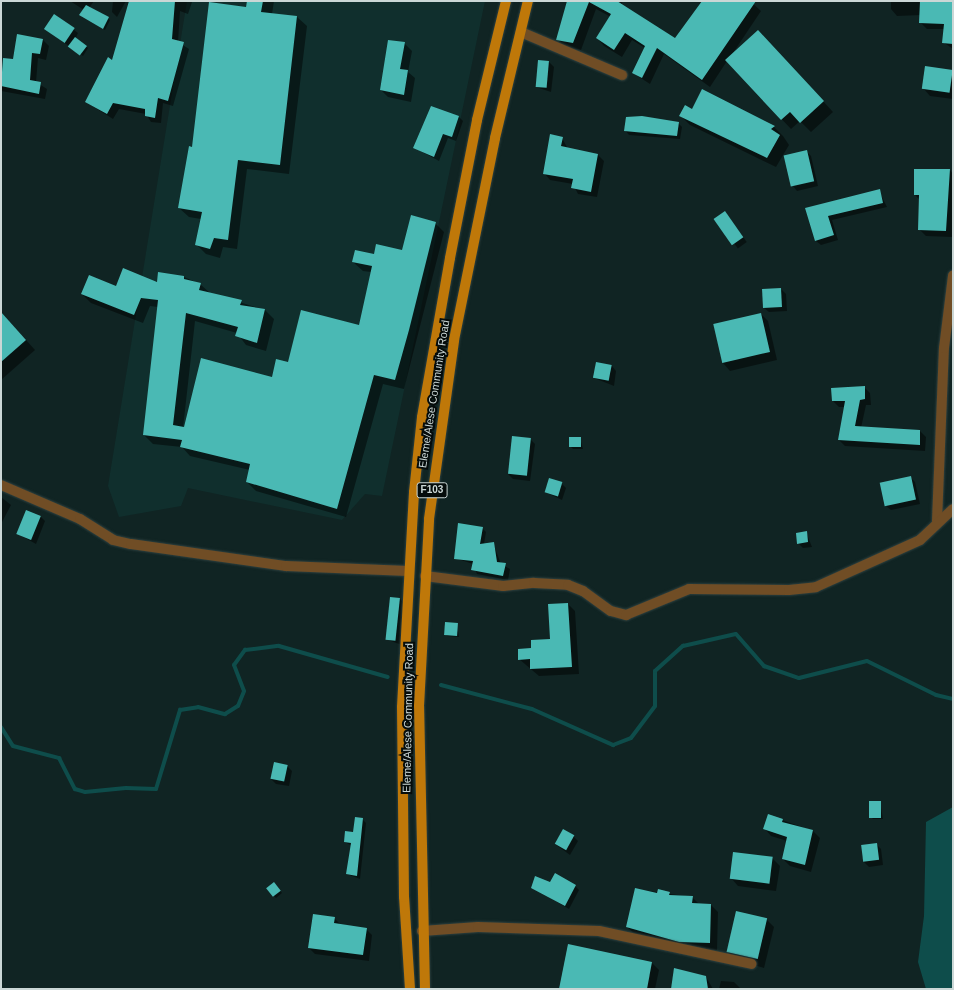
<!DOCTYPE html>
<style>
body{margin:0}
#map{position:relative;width:954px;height:990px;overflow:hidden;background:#102423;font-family:Helvetica,sans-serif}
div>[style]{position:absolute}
.built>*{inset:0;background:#102f2d}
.water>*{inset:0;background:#0e4d4b}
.shadow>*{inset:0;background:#0007;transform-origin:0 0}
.stream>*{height:4px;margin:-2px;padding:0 2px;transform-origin:2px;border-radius:2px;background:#0e4d4b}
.building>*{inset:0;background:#4ab9b4;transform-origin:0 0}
.roads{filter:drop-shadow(0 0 1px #2e4140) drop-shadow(0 0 1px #2e4140)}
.minor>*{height:10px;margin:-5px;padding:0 5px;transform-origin:5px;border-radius:5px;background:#704d25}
.major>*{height:10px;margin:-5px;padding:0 5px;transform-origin:5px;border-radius:5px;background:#bf7809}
span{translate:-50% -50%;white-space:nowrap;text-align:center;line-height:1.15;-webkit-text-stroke:4px #050c0b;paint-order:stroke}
.shield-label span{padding:1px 3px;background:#050c0b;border:1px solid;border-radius:3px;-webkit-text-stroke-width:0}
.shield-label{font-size:10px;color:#cbd7d6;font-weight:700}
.street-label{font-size:11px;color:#cbd7d6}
.frame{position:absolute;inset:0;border:2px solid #cbd7d6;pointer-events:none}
</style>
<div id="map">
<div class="built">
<div style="clip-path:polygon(187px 1px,485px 1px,382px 496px,365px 494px,342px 520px,188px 488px,181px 506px,119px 517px,108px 486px)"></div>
</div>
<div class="water">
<div style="clip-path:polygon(953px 807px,953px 989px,926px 989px,918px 962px,924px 916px,926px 822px)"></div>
</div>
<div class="shadow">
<div style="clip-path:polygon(70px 1px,94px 1px,89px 8px,110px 20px,105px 30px,82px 17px,84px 10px)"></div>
<div style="clip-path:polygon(113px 1px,126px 1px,117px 17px,112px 12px)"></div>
<div style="clip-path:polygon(130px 1px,192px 2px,188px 14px,180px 11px,178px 42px,189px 49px,173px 106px,163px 103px,161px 123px,151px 122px,146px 114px,119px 109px,113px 119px,86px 102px,113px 61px)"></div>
<div style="clip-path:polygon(248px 1px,274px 1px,272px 14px,297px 17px,307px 26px,289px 174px,247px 169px,237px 249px,223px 247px,220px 258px,206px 254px,196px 244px,201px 219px,189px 217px,179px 208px,192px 148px)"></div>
<div style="clip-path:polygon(568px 1px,623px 1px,621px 5px,675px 40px,702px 1px,750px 1px,761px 11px,733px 53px,768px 41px,833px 112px,811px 132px,800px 121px,791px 129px,727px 61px,710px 87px,664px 54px,650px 84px,633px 73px,645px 48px,632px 40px,622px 57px,604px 46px,597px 38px,611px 17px,596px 9px,581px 50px,565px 47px,557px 39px)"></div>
<div style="clip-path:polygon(891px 1px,953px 1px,953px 49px,943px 42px,945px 29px,927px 29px,920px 22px,921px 15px,897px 16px,891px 9px)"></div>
<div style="clip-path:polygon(54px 15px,78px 33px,75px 39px,88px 48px,83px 56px,45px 29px)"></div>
<div style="clip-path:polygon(43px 40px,49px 46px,46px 60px,38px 58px,36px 82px,47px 89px,45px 99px,1px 91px,1px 76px,13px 60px)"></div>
<div style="clip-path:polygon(404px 43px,412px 51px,408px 72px,415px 78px,411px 102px,388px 97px,381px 90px)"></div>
<div style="clip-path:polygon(549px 62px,554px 67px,551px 92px,536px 87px)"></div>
<div style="clip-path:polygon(953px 71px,953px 99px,930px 96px,923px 88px)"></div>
<div style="clip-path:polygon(703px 91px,774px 127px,783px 136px,789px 145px,776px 167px,690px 125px,681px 116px,693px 110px)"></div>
<div style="clip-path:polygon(459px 117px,463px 121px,456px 141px,448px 138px,439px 161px,415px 148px)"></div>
<div style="clip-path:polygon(678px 123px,682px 127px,680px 139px,629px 135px,625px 130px)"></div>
<div style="clip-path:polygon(562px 138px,568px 149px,598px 155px,604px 161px,597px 197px,578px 194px,573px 184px,550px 180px,544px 173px)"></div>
<div style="clip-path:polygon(806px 151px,811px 156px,818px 186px,797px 191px,793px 186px)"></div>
<div style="clip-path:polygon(950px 170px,953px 174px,952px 237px,926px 236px,919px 229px,920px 200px,915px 195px)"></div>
<div style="clip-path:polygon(879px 191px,887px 207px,832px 220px,838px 240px,821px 245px,816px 241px,806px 209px)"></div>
<div style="left:725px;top:212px;width:37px;height:11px;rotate:54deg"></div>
<div style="clip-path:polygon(435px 223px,444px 232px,404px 389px,383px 384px,346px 517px,256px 491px,247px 482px,250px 470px,190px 456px,182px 447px,153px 444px,144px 435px,158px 307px,150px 306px,143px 323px,91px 303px,82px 294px,184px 277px,200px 284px,210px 293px,265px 310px,274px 319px,266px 351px,246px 345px,237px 333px,195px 321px,183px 428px,272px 379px,289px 363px,360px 326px,371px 272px,363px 271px,353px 262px,403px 251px)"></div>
<div style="clip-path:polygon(781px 289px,786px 294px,787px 311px,769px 312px,764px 308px,763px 290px)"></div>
<div style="clip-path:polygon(1px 312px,35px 350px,1px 380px)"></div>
<div style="clip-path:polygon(761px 314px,768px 321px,777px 360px,730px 371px,723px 363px)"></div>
<div style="clip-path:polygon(612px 366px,616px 371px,614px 386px,594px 378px)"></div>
<div style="clip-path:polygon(864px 387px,870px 393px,871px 405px,866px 405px,861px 428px,920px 431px,926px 437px,925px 451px,845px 446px,839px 440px,845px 407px,839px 407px,833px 401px)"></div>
<div style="clip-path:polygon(580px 438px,583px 449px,573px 449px,571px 447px)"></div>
<div style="clip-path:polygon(530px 439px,535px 444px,530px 481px,513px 479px,508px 474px)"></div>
<div style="clip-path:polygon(910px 477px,915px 482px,920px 504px,891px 510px,886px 506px)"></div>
<div style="clip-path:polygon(561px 483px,566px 488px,562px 500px,545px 492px)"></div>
<div style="clip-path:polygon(1px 497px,11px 505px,1px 524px)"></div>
<div style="clip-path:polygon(40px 516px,45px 521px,36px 544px,18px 534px)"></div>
<div style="clip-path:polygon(482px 528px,486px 532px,484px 544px,493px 543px,501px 564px,510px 569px,508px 580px,477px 574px,473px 564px,455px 558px)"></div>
<div style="clip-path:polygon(806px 532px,812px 547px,803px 548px,798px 543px)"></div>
<div style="clip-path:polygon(400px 599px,405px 604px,402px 645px,388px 640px)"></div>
<div style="clip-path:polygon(568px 604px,575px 611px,579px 674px,539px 676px,519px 659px,551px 640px)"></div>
<div style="clip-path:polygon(457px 624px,459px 637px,447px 636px,445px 634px)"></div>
<div style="clip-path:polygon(287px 766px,292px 771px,289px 786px,276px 784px,271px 779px)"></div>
<div style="clip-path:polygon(880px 802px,883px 819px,873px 819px,871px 817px)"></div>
<div style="clip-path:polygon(362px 819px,366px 823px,360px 879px,347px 874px,352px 846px,345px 842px)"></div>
<div style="clip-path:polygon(782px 820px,813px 831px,820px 838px,811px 872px,790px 866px,783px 859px,787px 841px,771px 836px,765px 829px)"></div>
<div style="clip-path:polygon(573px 836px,578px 841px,570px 855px,555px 844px)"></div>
<div style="clip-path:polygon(876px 844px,881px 849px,883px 865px,869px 867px,864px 862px,862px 846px)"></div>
<div style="clip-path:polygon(772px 858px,780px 866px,776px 891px,738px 886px,731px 878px)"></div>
<div style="clip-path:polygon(551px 884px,575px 886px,579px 890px,569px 909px,532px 887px)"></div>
<div style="clip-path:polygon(276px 885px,282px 893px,276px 898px,274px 896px)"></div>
<div style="clip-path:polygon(635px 889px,692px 897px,699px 904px,711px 905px,718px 912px,717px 950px,687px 949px,635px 934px,627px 927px)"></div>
<div style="clip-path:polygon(334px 918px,340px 924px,366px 929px,372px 935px,369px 961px,315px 954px,309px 948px)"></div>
<div style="clip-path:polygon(766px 919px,774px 927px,764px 968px,735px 959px,728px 952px)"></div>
<div style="clip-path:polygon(652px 963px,659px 970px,655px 989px,561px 989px)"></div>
<div style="clip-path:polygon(706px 977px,713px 989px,672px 989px)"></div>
<div style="clip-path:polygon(721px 981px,734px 982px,741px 989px,719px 989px)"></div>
</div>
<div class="stream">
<div style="left:441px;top:685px;width:94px;rotate:14.8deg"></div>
<div style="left:532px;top:709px;width:89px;rotate:24deg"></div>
<div style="left:613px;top:745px;width:19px;rotate:-21deg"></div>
<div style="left:631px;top:738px;width:40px;rotate:-53deg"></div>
<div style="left:655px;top:706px;width:35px;rotate:-90deg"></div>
<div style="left:655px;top:671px;width:38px;rotate:-42deg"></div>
<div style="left:683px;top:646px;width:54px;rotate:-12.8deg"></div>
<div style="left:736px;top:634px;width:43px;rotate:48.8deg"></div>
<div style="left:764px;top:666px;width:37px;rotate:19deg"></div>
<div style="left:799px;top:678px;width:70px;rotate:-14deg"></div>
<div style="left:867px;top:661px;width:77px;rotate:26.2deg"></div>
<div style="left:936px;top:695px;width:17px;rotate:13deg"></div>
<div style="left:1px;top:727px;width:22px;rotate:58deg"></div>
<div style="left:13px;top:746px;width:48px;rotate:14.6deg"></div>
<div style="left:59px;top:758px;width:35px;rotate:63deg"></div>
<div style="left:75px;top:789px;width:10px;rotate:17deg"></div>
<div style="left:85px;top:792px;width:41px;rotate:-5.6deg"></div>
<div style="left:126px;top:788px;width:30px;rotate:2deg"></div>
<div style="left:156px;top:789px;width:83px;rotate:-73.1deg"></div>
<div style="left:180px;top:710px;width:18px;rotate:-9deg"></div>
<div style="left:198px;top:707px;width:28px;rotate:15deg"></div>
<div style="left:225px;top:714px;width:15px;rotate:-32deg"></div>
<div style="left:238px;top:706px;width:16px;rotate:-68deg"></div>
<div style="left:244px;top:691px;width:28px;rotate:-111deg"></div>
<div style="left:234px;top:665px;width:19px;rotate:-54deg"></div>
<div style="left:245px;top:650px;width:34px;rotate:-7deg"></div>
<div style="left:279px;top:646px;width:113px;rotate:15.9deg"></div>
</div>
<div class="building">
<div style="clip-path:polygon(129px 1px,175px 1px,172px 39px,184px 42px,168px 101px,158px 98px,155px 118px,145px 116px,145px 109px,113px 103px,107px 114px,85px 102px,108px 57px,112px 60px)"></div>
<div style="clip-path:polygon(247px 1px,263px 1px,261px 12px,297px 16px,280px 165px,238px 160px,228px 240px,214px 238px,210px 249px,195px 245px,202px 212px,178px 208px,189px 146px,192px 147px,209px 2px,246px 7px)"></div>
<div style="clip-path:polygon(567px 1px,617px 1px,675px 38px,702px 1px,756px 1px,702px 80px,657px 48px,642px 78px,632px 73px,645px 46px,625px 33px,614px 50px,596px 38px,611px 14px,589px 2px,573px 43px,556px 40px)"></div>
<div style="clip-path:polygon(920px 1px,953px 1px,953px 44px,942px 43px,944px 24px,919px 23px)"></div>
<div style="clip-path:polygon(86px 5px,109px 17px,103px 29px,79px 15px)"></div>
<div style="left:54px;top:14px;width:25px;height:18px;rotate:34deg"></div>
<div style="clip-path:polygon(758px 30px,824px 101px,800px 123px,790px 112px,781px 120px,725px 60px)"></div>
<div style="clip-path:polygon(17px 34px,43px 39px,40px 54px,32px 53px,30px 80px,41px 82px,39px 94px,1px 86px,3px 58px,13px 59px)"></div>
<div style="left:75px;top:37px;width:15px;height:12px;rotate:37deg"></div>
<div style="clip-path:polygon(388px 40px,405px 42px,400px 69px,408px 70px,404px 95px,380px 90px)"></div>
<div style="left:538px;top:60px;width:11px;height:27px;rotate:5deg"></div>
<div style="left:925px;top:66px;width:28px;height:23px;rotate:8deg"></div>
<div style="clip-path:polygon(702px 89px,775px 126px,771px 129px,780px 135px,767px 158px,679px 116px,685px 105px,692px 109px)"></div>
<div style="clip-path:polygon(431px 106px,459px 116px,452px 137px,443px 134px,434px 157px,413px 148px)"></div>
<div style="clip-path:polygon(642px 116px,679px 122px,677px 136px,624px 131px,626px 117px)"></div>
<div style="clip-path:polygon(550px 134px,563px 137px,561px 146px,598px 154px,591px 192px,571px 188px,573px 179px,543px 174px)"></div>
<div style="left:807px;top:150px;width:32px;height:24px;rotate:77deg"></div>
<div style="clip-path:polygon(914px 169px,950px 169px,946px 231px,918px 230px,919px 195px,914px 195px)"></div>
<div style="clip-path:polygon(880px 189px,883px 203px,828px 216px,834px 235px,815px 241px,805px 208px)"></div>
<div style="left:725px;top:211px;width:32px;height:14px;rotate:55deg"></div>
<div style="clip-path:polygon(411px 215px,436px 222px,409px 330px,395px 380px,374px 375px,337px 509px,246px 482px,250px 464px,180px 447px,182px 440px,143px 435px,158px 300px,141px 298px,134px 315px,81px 294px,89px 275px,116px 286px,123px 268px,157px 282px,158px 272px,184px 276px,184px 279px,201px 283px,199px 290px,242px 300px,240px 305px,265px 309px,257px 343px,235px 336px,238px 327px,186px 313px,173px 425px,184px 427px,201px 358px,272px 377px,276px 359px,288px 362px,301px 310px,359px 325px,372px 266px,352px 262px,355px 250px,374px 254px,376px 244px,402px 250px)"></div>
<div style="left:781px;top:288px;width:19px;height:19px;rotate:87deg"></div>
<div style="clip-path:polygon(1px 312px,26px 340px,1px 362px)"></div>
<div style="left:761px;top:313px;width:40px;height:49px;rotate:77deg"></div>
<div style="left:596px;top:362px;width:16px;height:16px;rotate:11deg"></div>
<div style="clip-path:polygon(865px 386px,865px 399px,860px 400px,855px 426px,920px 430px,920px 445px,838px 440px,845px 401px,832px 401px,831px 388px)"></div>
<div style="left:512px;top:436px;width:19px;height:38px;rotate:6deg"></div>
<div style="left:569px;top:437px;width:12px;height:10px"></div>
<div style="left:911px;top:476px;width:24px;height:32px;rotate:78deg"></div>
<div style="left:549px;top:478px;width:14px;height:15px;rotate:17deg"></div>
<div style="left:26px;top:510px;width:16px;height:26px;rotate:22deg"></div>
<div style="clip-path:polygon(458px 523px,483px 527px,480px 544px,494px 542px,497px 562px,506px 563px,503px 576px,471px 570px,473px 561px,454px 559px)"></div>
<div style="clip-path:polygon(807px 531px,808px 542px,797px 544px,796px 533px)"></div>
<div style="left:390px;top:597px;width:10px;height:43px;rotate:6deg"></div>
<div style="clip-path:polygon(568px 603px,572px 667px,530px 669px,530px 659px,518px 660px,518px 649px,531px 648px,531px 640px,550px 639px,548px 604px)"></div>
<div style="left:445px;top:622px;width:13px;height:13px;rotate:4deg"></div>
<div style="left:274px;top:762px;width:14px;height:17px;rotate:12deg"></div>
<div style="left:869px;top:801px;width:12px;height:17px"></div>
<div style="clip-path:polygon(768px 814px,783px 819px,782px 822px,813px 830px,805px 865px,782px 859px,787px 837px,763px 829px)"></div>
<div style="clip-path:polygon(355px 817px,363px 818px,357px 876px,346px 874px,351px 843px,344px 842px,345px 831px,353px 832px)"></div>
<div style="left:563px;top:829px;width:13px;height:17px;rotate:29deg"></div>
<div style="left:877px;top:843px;width:17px;height:16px;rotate:83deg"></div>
<div style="left:733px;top:852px;width:40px;height:27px;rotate:7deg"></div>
<div style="clip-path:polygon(555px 873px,576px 885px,565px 906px,531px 888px,535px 876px,550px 882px)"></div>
<div style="left:274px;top:882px;width:11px;height:10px;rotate:52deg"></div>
<div style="clip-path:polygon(635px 888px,657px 893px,658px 889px,670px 892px,669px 895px,693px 896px,692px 903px,711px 904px,710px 943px,679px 942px,626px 927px)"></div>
<div style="left:736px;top:911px;width:32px;height:42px;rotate:13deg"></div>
<div style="clip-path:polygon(313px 914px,335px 917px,334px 923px,367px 928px,363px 955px,308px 948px)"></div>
<div style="clip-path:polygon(568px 944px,652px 962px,647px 989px,559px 989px)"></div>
<div style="clip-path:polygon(674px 968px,706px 976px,708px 989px,671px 989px)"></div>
</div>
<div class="roads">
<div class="minor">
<div style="left:521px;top:32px;width:110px;rotate:23.1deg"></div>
<div style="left:1px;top:485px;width:86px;rotate:23.3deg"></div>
<div style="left:80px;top:519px;width:39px;rotate:32deg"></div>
<div style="left:113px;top:540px;width:18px;rotate:13deg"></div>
<div style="left:131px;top:544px;width:157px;rotate:8.1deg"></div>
<div style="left:286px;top:566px;width:122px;rotate:2.3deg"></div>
<div style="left:937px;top:521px;width:173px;rotate:-87.7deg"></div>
<div style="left:944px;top:348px;width:73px;rotate:-82.9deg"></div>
<div style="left:425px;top:576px;width:79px;rotate:7.3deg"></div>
<div style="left:503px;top:586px;width:31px;rotate:-6deg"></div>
<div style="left:534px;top:583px;width:34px;rotate:3deg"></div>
<div style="left:568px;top:585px;width:16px;rotate:22deg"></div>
<div style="left:583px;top:591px;width:34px;rotate:36deg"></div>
<div style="left:611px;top:611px;width:16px;rotate:15deg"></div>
<div style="left:626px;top:615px;width:68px;rotate:-22.4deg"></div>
<div style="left:689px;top:589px;width:100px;rotate:0.6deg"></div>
<div style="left:789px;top:590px;width:27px;rotate:-6deg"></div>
<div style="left:816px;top:587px;width:114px;rotate:-24.3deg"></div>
<div style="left:920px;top:540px;width:45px;rotate:-43.2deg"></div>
<div style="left:422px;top:931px;width:56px;rotate:-4.1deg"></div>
<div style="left:478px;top:927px;width:121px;rotate:1.9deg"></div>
<div style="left:599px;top:931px;width:156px;rotate:12.2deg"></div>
</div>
<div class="major">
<div style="left:410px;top:989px;width:92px;rotate:-93.7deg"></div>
<div style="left:404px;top:897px;width:190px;rotate:-90.6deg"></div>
<div style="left:402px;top:707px;width:215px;rotate:-86.8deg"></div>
<div style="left:414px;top:492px;width:75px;rotate:-83.9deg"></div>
<div style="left:422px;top:417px;width:161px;rotate:-80deg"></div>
<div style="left:450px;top:258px;width:141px;rotate:-78.9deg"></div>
<div style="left:477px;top:120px;width:122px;rotate:-76.3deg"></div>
<div style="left:425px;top:989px;width:283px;rotate:-91.2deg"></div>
<div style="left:419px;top:706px;width:187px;rotate:-86.9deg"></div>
<div style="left:429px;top:519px;width:181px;rotate:-82deg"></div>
<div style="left:454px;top:340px;width:206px;rotate:-78.5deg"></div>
<div style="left:495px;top:138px;width:141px;rotate:-76.5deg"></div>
</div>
</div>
<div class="shield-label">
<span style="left:432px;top:490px">F103</span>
</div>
<div class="street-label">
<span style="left:434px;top:394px;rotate:-81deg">Eleme/Alese Community Road</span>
<span style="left:408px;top:718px;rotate:-89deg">Eleme/Alese Community Road</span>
</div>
<div class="frame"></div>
</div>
